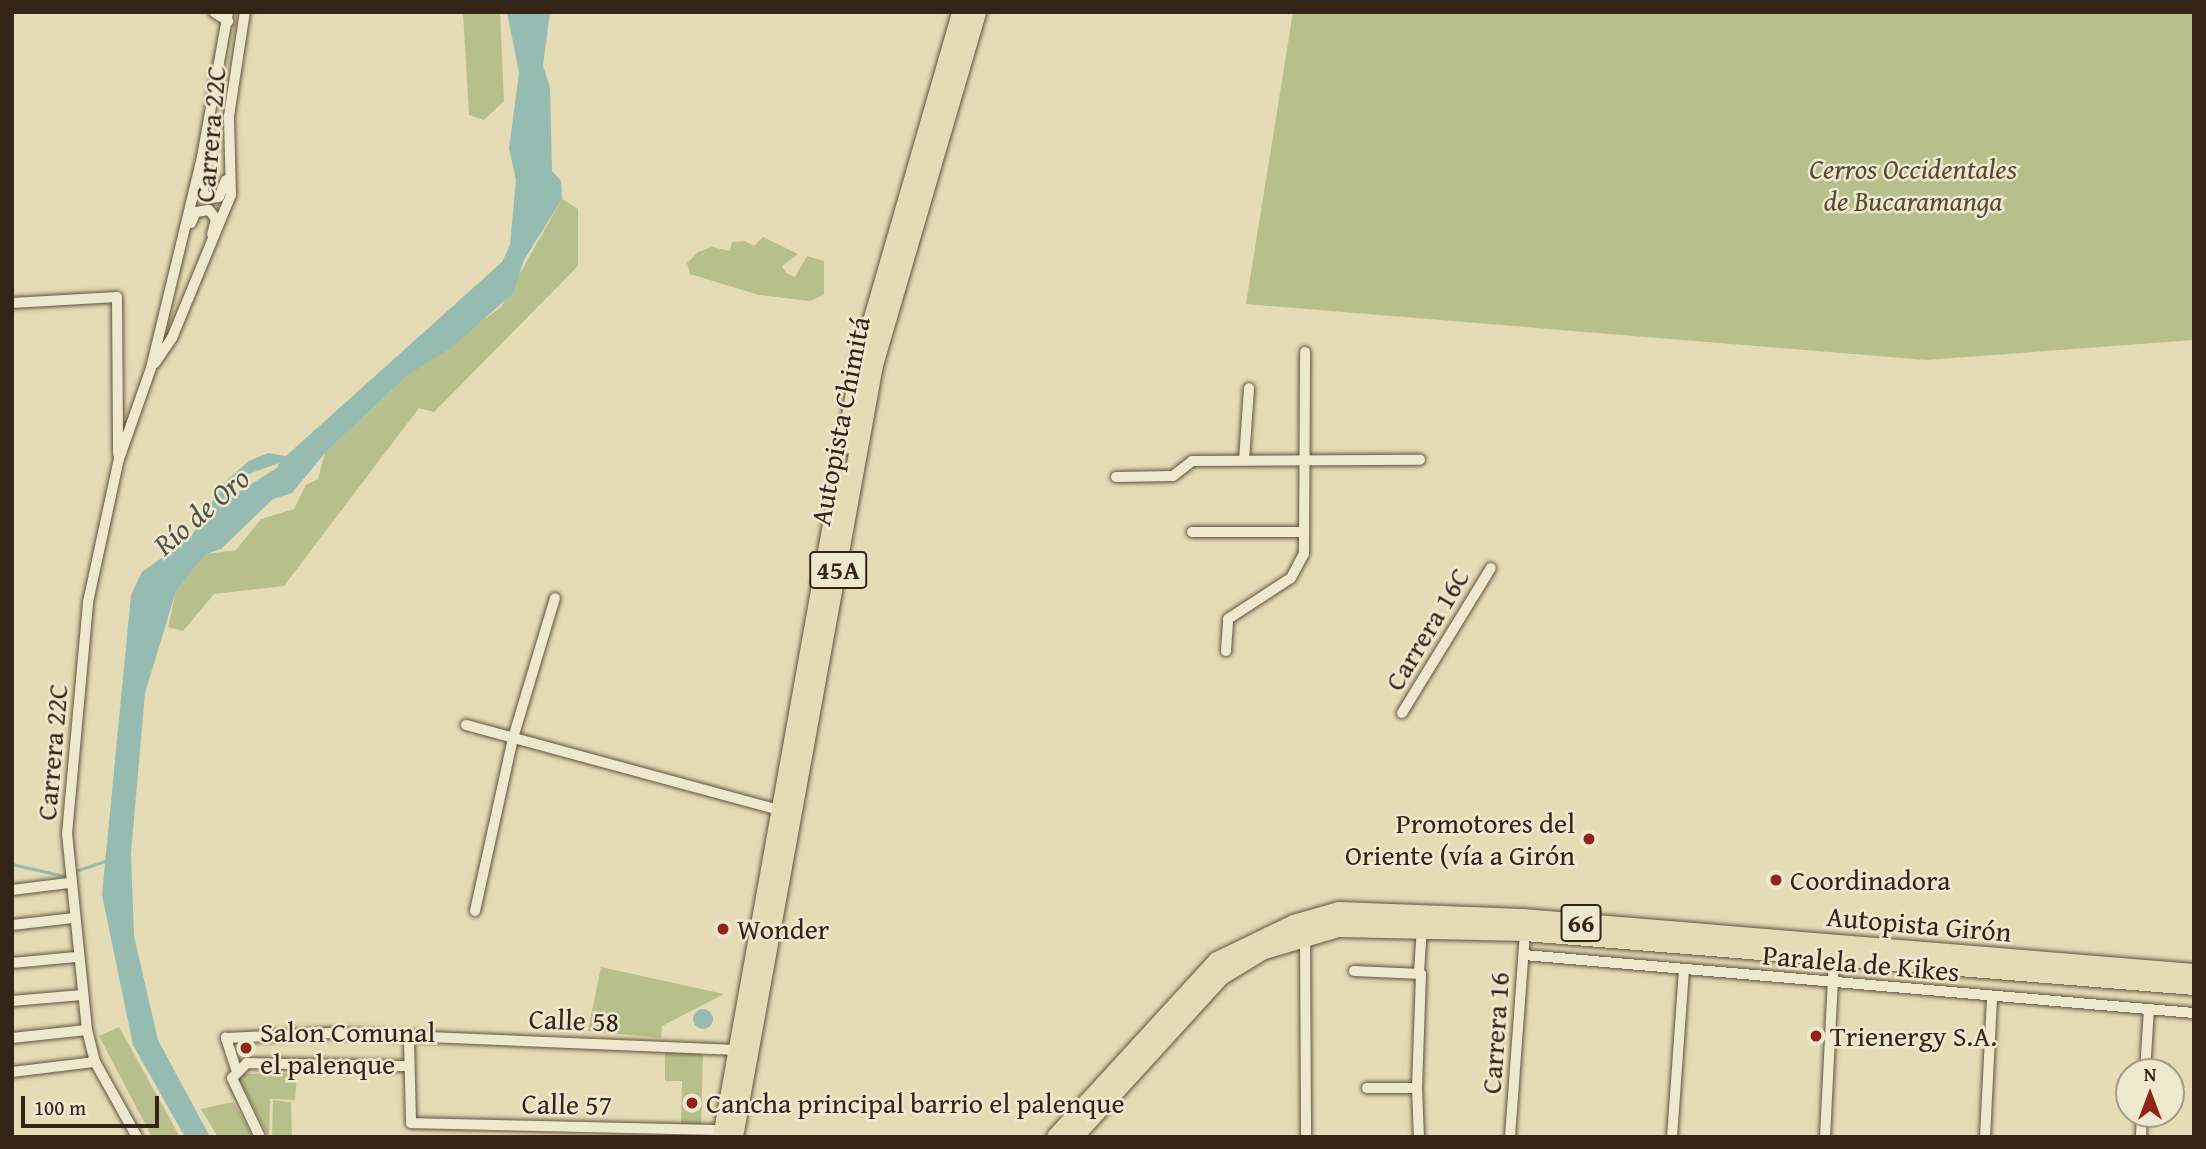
<!DOCTYPE html>
<meta charset="utf-8">
<style>
body{margin:0}
#map{position:relative;width:2206px;height:1149px;overflow:hidden;background:#e5dbb5;font-family:"Gentium Book Plus",serif}
div>[style]{position:absolute}
.green>*{inset:0;background:#b7c08c}
.water>*{inset:0;background:#96bbb1}
.round{border-radius:50%}
.stream>*{height:2.5px;margin:-1.25px;padding:0 1.25px;transform-origin:1.25px;border-radius:1.25px;background:#96bbb1}
.roads{filter:drop-shadow(0 0 2px #60523f) drop-shadow(0 0 2px #60523f)}
.minor>*{height:10px;margin:-5px;padding:0 5px;transform-origin:5px;border-radius:5px;background:#eee8cf}
.trunk>*{height:18px;margin:-9px;padding:0 9px;transform-origin:9px;border-radius:9px;background:#e5dbb5}
.dots>*{width:19px;height:19px;translate:-50% -50%;box-sizing:border-box;border:4px solid #eee8cf;border-radius:50%}
span{translate:-50% -50%;white-space:nowrap;text-align:center;line-height:1.15;-webkit-text-stroke:5px #eee8cf;paint-order:stroke}
.shield-label span{padding:2px 5px;background:#eee8cf;border:2px solid;border-radius:5px;-webkit-text-stroke-width:0}
.shield-label{font-size:26px;color:#342418;font-weight:700}
.street-label{font-size:28px;color:#342418}
.park-label{font-size:28px;color:#554b35;font-style:italic}
.poi-label{font-size:28px;color:#342418}
.right{translate:-100% -50%;text-align:right}
.left{translate:0 -50%;text-align:left}
.water-label{font-size:30px;color:#515146;font-style:italic}
.frame{position:absolute;inset:0;border:14px solid #342418;pointer-events:none}
.north{position:absolute;left:2115px;top:1058px;width:70px;height:70px;box-sizing:border-box;background:#eee8cf;border:2px solid #a49a86;border-radius:50%;rotate:0deg;font-size:19px;font-weight:700;line-height:28px;text-align:center;color:#342418}
.north::after{content:'';display:block;margin:auto;width:24px;height:32px;background:#8f2418;clip-path:polygon(50% 0,100% 100%,50% 72%,0 100%)}
.scale{position:absolute;left:21px;top:1096px;width:138px;height:32px;box-sizing:border-box;border:4px solid #342418;border-top:0;padding-left:9px;font-size:21px;line-height:24px;white-space:nowrap;color:#342418;-webkit-text-stroke:5px #eee8cf;paint-order:stroke}
</style>
<div id="map">
<div class="green">
<div style="clip-path:polygon(463px 12px,500px 12px,504px 101px,484px 120px,469px 115px)"></div>
<div style="clip-path:polygon(1293px 12px,2194px 12px,2194px 340px,1926px 360px,1246px 304px)"></div>
<div style="clip-path:polygon(562px 199px,578px 209px,578px 266px,434px 412px,419px 408px,284px 586px,214px 594px,183px 631px,168px 627px,176px 591px,206px 554px,236px 550px,261px 519px,294px 509px,306px 485px,318px 479px,325px 453px,407px 376px,501px 307px)"></div>
<div style="clip-path:polygon(763px 237px,798px 254px,782px 266px,786px 273px,795px 277px,807px 256px,824px 261px,824px 295px,810px 301px,759px 295px,690px 274px,687px 263px,698px 252px,712px 247px,730px 251px,732px 242px,745px 241px,754px 246px)"></div>
<div style="clip-path:polygon(601px 967px,724px 994px,662px 1026px,661px 1038px,588px 1031px)"></div>
<div style="clip-path:polygon(119px 1027px,180px 1137px,152px 1137px,99px 1036px)"></div>
<div style="clip-path:polygon(665px 1053px,703px 1054px,701px 1126px,681px 1124px,682px 1081px,665px 1081px)"></div>
<div style="clip-path:polygon(297px 1073px,295px 1100px,270px 1099px,269px 1137px,236px 1074px)"></div>
<div style="clip-path:polygon(273px 1100px,291px 1102px,292px 1137px,272px 1137px)"></div>
<div style="clip-path:polygon(233px 1102px,253px 1137px,218px 1137px,201px 1109px)"></div>
</div>
<div class="water">
<div style="clip-path:polygon(evenodd,507px 12px,550px 12px,543px 66px,550px 87px,552px 171px,561px 181px,562px 199px,524px 260px,513px 293px,455px 345px,407px 376px,325px 453px,292px 493px,273px 499px,221px 549px,206px 554px,176px 591px,145px 693px,131px 853px,134px 936px,158px 1040px,210px 1137px,185px 1137px,133px 1045px,102px 895px,131px 595px,142px 572px,191px 537px,223px 484px,249px 461px,268px 453px,286px 456px,502px 262px,510px 245px,516px 180px,509px 148px,519px 73px,507px 12px,279px 463px,277px 468px,227px 499px,229px 487px,240px 477px,279px 463px)"></div>
<div class="round" style="left:693px;top:1009px;width:20px;height:20px"></div>
</div>
<div class="stream">
<div style="left:12px;top:864px;width:53px;rotate:13deg"></div>
<div style="left:78px;top:870px;width:32px;rotate:-18deg"></div>
</div>
<div class="roads">
<div class="minor">
<div style="left:214px;top:12px;width:17px;rotate:33deg"></div>
<div style="left:202px;top:177px;width:18px;rotate:84deg"></div>
<div style="left:204px;top:195px;width:8px;rotate:23deg"></div>
<div style="left:211px;top:198px;width:8px;rotate:-7deg"></div>
<div style="left:219px;top:197px;width:18px;rotate:-68deg"></div>
<div style="left:191px;top:223px;width:12px;rotate:-66deg"></div>
<div style="left:196px;top:212px;width:13px;rotate:-9deg"></div>
<div style="left:209px;top:210px;width:11px;rotate:52deg"></div>
<div style="left:216px;top:219px;width:16px;rotate:104deg"></div>
<div style="left:12px;top:303px;width:105px;rotate:-3.3deg"></div>
<div style="left:117px;top:297px;width:157px;rotate:89.6deg"></div>
<div style="left:155px;top:363px;width:30px;rotate:-56deg"></div>
<div style="left:172px;top:338px;width:155px;rotate:-67.6deg"></div>
<div style="left:231px;top:195px;width:79px;rotate:-91.5deg"></div>
<div style="left:229px;top:116px;width:105px;rotate:-81.3deg"></div>
<div style="left:1244px;top:460px;width:72px;rotate:-86deg"></div>
<div style="left:1116px;top:477px;width:57px;rotate:-1deg"></div>
<div style="left:1173px;top:476px;width:24px;rotate:-38deg"></div>
<div style="left:1192px;top:461px;width:228px;rotate:-0.3deg"></div>
<div style="left:1192px;top:532px;width:112px"></div>
<div style="left:1226px;top:651px;width:32px;rotate:-86deg"></div>
<div style="left:1228px;top:619px;width:75px;rotate:-33.1deg"></div>
<div style="left:1291px;top:578px;width:27px;rotate:-62deg"></div>
<div style="left:1304px;top:554px;width:202px;rotate:-89.7deg"></div>
<div style="left:1402px;top:713px;width:170px;rotate:-58.5deg"></div>
<div style="left:466px;top:725px;width:327px;rotate:15.2deg"></div>
<div style="left:12px;top:890px;width:57px;rotate:-7deg"></div>
<div style="left:475px;top:911px;width:177px;rotate:-77.6deg"></div>
<div style="left:513px;top:738px;width:146px;rotate:-73.3deg"></div>
<div style="left:12px;top:925px;width:61px;rotate:-6.5deg"></div>
<div style="left:1305px;top:936px;width:201px;rotate:89.7deg"></div>
<div style="left:1524px;top:955px;width:673px;rotate:4.95deg"></div>
<div style="left:12px;top:963px;width:64px;rotate:-5.4deg"></div>
<div style="left:1354px;top:971px;width:67px;rotate:2.6deg"></div>
<div style="left:1421px;top:974px;width:114px;rotate:92deg"></div>
<div style="left:1419px;top:972px;width:45px;rotate:-86.2deg"></div>
<div style="left:12px;top:1001px;width:70px;rotate:-4.9deg"></div>
<div style="left:12px;top:1038px;width:75px;rotate:-6.1deg"></div>
<div style="left:409px;top:1039px;width:84px;rotate:88.6deg"></div>
<div style="left:411px;top:1123px;width:312px;rotate:1.3deg"></div>
<div style="left:236px;top:1069px;width:33px;rotate:-108deg"></div>
<div style="left:226px;top:1038px;width:105px;rotate:-2.7deg"></div>
<div style="left:331px;top:1033px;width:407px;rotate:2.4deg"></div>
<div style="left:12px;top:1072px;width:84px;rotate:-6.9deg"></div>
<div style="left:2145px;top:1072px;width:63px;rotate:-86.4deg"></div>
<div style="left:1367px;top:1088px;width:50px"></div>
<div style="left:1417px;top:1088px;width:49px;rotate:87.7deg"></div>
<div style="left:137px;top:1137px;width:86px;rotate:-119.2deg"></div>
<div style="left:95px;top:1062px;width:33px;rotate:-104deg"></div>
<div style="left:87px;top:1030px;width:197px;rotate:-95.8deg"></div>
<div style="left:67px;top:834px;width:233px;rotate:-84.8deg"></div>
<div style="left:88px;top:602px;width:146px;rotate:-77.8deg"></div>
<div style="left:119px;top:459px;width:96px;rotate:-70.6deg"></div>
<div style="left:151px;top:368px;width:217px;rotate:-76.4deg"></div>
<div style="left:202px;top:157px;width:147px;rotate:-79.8deg"></div>
<div style="left:260px;top:1137px;width:65px;rotate:-115.4deg"></div>
<div style="left:232px;top:1078px;width:21px;rotate:-45deg"></div>
<div style="left:247px;top:1063px;width:162px;rotate:1.1deg"></div>
<div style="left:1510px;top:1137px;width:206px;rotate:-85.8deg"></div>
<div style="left:1672px;top:1137px;width:168px;rotate:-85.9deg"></div>
<div style="left:1825px;top:1137px;width:180px;rotate:-87.1deg"></div>
<div style="left:1985px;top:1137px;width:139px;rotate:-87.1deg"></div>
<div style="left:2141px;top:1137px;width:23px;rotate:-88deg"></div>
</div>
<div class="trunk">
<div style="left:846px;top:445px;width:83px;rotate:-80.3deg"></div>
<div style="left:860px;top:363px;width:365px;rotate:-73.9deg"></div>
<div style="left:722px;top:1137px;width:668px;rotate:-79.83deg"></div>
<div style="left:734px;top:1137px;width:785px;rotate:-79.72deg"></div>
<div style="left:874px;top:365px;width:368px;rotate:-73.7deg"></div>
<div style="left:1056px;top:1137px;width:239px;rotate:-47.5deg"></div>
<div style="left:1217px;top:961px;width:85px;rotate:-25.7deg"></div>
<div style="left:1294px;top:924px;width:47px;rotate:-16.1deg"></div>
<div style="left:1339px;top:911px;width:183px;rotate:2.2deg"></div>
<div style="left:1522px;top:918px;width:674px;rotate:4.68deg"></div>
<div style="left:1074px;top:1137px;width:218px;rotate:-47.6deg"></div>
<div style="left:1221px;top:976px;width:48px;rotate:-31.4deg"></div>
<div style="left:1262px;top:951px;width:79px;rotate:-16.8deg"></div>
<div style="left:1338px;top:928px;width:187px;rotate:1.2deg"></div>
<div style="left:1525px;top:932px;width:671px;rotate:4.61deg"></div>
</div>
</div>
<div class="dots">
<div style="left:1589px;top:839px;background:#8f2418"></div>
<div style="left:1776px;top:880px;background:#8f2418"></div>
<div style="left:723px;top:929px;background:#8f2418"></div>
<div style="left:1816px;top:1036px;background:#8f2418"></div>
<div style="left:246px;top:1048px;background:#8f2418"></div>
<div style="left:692px;top:1103px;background:#8f2418"></div>
</div>
<div class="shield-label">
<span style="left:838px;top:570px">45A</span>
<span style="left:1581px;top:923px">66</span>
</div>
<div class="street-label">
<span style="left:210px;top:134px;rotate:-85deg">Carrera 22C</span>
<span style="left:840px;top:421px;rotate:-79deg">Autopista Chimitá</span>
<span style="left:1427px;top:629px;rotate:-59deg">Carrera 16C</span>
<span style="left:52px;top:752px;rotate:-85deg">Carrera 22C</span>
<span style="left:1919px;top:924px;rotate:5deg">Autopista Girón</span>
<span style="left:1861px;top:963px;rotate:5deg">Paralela de Kikes</span>
<span style="left:574px;top:1020px;rotate:2deg">Calle 58</span>
<span style="left:1495px;top:1033px;rotate:-86deg">Carrera 16</span>
<span style="left:567px;top:1104px;rotate:1deg">Calle 57</span>
</div>
<div class="park-label">
<span style="left:1913px;top:185px">Cerros Occidentales<br>de Bucaramanga</span>
</div>
<div class="poi-label">
<span class="right" style="left:1575px;top:839px">Promotores del<br>Oriente (vía a Girón</span>
<span class="left" style="left:1790px;top:880px">Coordinadora</span>
<span class="left" style="left:737px;top:929px">Wonder</span>
<span class="left" style="left:260px;top:1048px">Salon Comunal<br>el palenque</span>
<span class="left" style="left:1830px;top:1036px">Trienergy S.A.</span>
<span class="left" style="left:706px;top:1103px">Cancha principal barrio el palenque</span>
</div>
<div class="water-label">
<span style="left:201px;top:511px;rotate:-41deg">Río de Oro</span>
</div>
<div class="frame"></div>
<div class="north">N</div>
<div class="scale">100 m</div>
</div>
